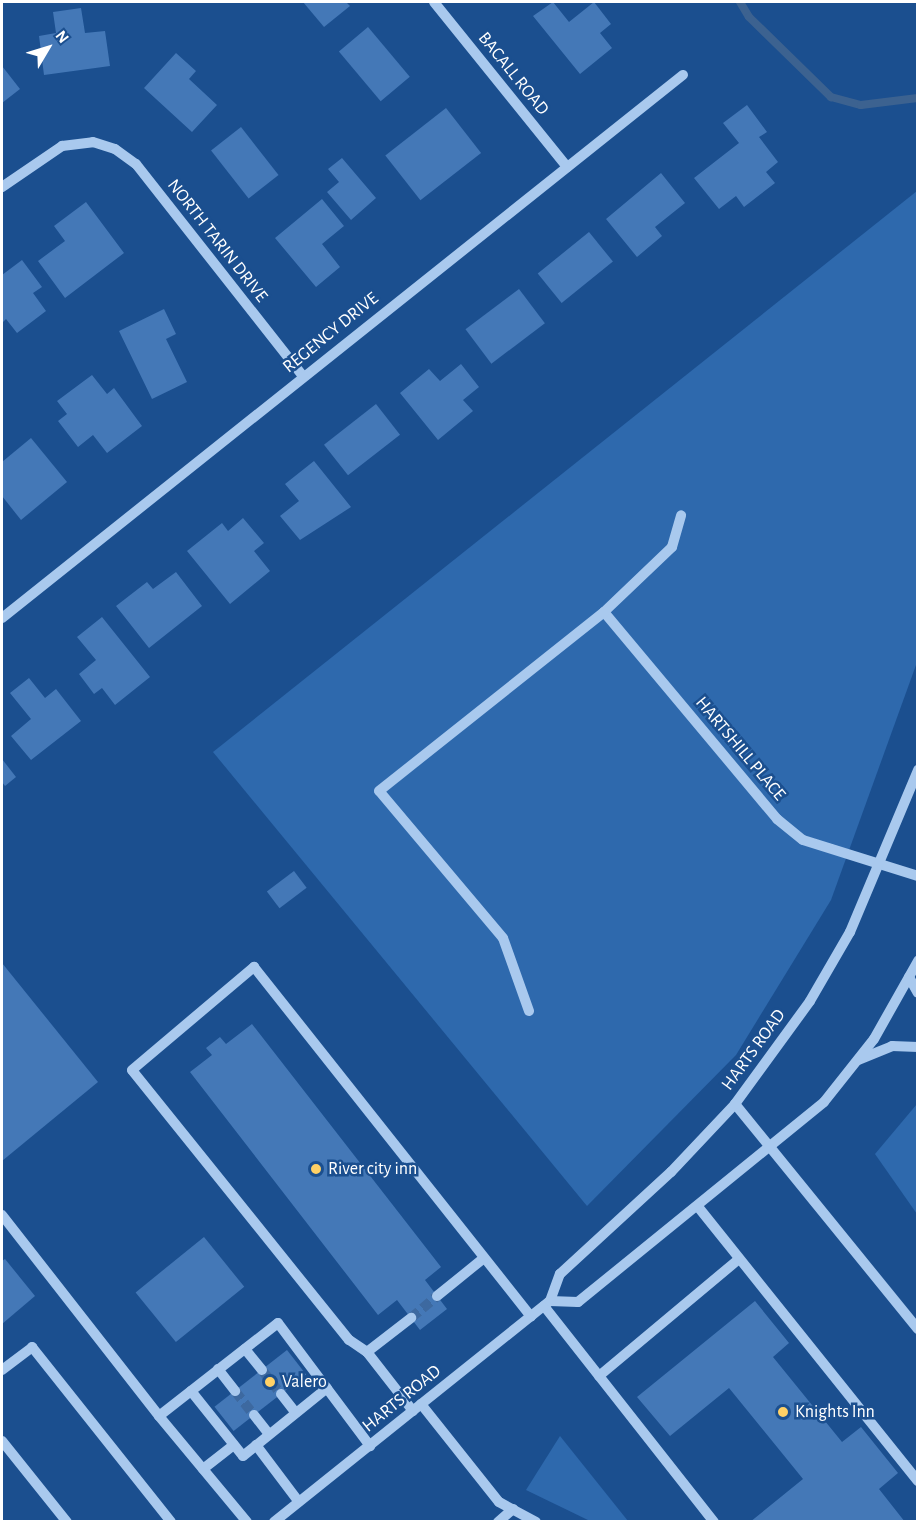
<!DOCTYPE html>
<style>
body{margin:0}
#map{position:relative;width:919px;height:1523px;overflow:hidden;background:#1b4f8f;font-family:"Alegreya Sans",sans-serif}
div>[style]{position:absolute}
.green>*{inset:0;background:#2e69ad}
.stream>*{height:8px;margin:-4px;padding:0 4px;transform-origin:4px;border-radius:4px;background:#3c6290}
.building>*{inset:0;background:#4478b7;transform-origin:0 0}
.minor-tunnel>*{height:10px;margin-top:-5px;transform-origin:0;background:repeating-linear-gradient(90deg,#3d69a0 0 10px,transparent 0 15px)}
.minor>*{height:10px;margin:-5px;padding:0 5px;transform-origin:5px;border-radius:5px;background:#a9c9ee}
.dots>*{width:16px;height:16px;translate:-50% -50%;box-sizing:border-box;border:3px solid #1b4f8f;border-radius:50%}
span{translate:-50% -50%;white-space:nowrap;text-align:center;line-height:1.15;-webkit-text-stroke:5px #1b4f8f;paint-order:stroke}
.street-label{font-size:18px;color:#fff}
.poi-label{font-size:18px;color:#fff}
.left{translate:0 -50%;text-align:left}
.frame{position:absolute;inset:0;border:3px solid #fff;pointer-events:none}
.north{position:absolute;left:18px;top:18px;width:60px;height:60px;-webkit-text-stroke:4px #1b4f8f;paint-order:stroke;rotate:52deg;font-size:16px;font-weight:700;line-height:24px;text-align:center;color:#fff}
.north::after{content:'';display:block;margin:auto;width:21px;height:27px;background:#fff;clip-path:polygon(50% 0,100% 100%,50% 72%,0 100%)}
</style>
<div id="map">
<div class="green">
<div style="clip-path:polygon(917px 191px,916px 665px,831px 900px,736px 1055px,587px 1206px,213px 752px)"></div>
<div style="clip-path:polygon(917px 1104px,917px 1214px,875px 1154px)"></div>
<div style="clip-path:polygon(560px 1436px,628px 1521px,590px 1521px,526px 1490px)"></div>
</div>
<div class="stream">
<div style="left:740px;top:2px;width:17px;rotate:59deg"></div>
<div style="left:749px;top:17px;width:115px;rotate:44.3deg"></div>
<div style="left:831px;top:97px;width:31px;rotate:15deg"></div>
<div style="left:861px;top:105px;width:57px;rotate:-7deg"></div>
</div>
<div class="building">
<div style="clip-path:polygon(303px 2px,346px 2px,350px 6px,324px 27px)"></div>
<div style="clip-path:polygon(553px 2px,569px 22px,594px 2px,611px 24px,600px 33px,612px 48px,580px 74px,533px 16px)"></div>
<div style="clip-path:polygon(81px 8px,85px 33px,105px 31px,110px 66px,44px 75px,39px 36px,56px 33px,53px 12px)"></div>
<div style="left:368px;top:27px;width:65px;height:38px;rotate:50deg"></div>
<div style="clip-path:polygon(176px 53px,196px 71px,189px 79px,217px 105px,192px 132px,144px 88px)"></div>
<div style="clip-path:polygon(2px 66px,20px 89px,2px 103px)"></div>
<div style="clip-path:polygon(747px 105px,767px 132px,759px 137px,778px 162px,766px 172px,775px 183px,744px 207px,736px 196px,719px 209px,694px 178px,739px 143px,723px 123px)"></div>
<div style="left:446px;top:108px;width:57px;height:77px;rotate:52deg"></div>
<div style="left:241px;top:127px;width:61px;height:38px;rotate:52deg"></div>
<div style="clip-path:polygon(342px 158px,376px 198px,351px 220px,327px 192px,339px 182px,328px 169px)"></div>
<div style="clip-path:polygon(661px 173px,685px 203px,655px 227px,662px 236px,637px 257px,606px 219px)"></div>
<div style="clip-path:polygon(322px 199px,344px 226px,322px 244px,340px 267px,316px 287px,275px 238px)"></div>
<div style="clip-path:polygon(86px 202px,124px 253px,65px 298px,38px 261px,65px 241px,54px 226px)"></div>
<div style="left:589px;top:232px;width:38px;height:66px;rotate:51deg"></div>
<div style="clip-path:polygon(22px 260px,42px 287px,33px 293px,46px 311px,17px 333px,6px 319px,2px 323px,2px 275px)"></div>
<div style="left:519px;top:289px;width:43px;height:67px;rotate:53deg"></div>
<div style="clip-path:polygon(164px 309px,176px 334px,166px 339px,187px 382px,152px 399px,119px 331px)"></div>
<div style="clip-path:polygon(461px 364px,479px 387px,463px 400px,473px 411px,438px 440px,400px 393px,429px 369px,440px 381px)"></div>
<div style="clip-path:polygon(92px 375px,107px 394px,114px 388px,142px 426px,107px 453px,93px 435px,78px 447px,58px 421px,67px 414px,57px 401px)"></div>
<div style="left:376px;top:404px;width:39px;height:66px;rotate:52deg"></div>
<div style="clip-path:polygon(31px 438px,67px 482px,21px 520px,2px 496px,2px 462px)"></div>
<div style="clip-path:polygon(314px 461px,351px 507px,300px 540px,280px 516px,299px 501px,285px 484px)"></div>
<div style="clip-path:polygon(243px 518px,264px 543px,254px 551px,270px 571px,230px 604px,187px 551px,222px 523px,228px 531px)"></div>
<div style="clip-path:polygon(176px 572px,202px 606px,149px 648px,116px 606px,147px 582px,153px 589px)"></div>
<div style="clip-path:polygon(102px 617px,150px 677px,115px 705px,102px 688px,94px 694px,79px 674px,96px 660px,77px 637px)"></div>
<div style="clip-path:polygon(29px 678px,45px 698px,56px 689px,81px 721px,31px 760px,11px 736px,31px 719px,10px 693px)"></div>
<div style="clip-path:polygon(2px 759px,16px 777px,5px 786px,2px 782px)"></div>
<div style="left:294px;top:871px;width:21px;height:34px;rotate:53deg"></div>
<div style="clip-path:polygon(2px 963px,98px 1082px,2px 1161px)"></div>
<div style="clip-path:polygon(252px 1024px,441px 1267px,425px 1280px,447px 1309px,420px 1330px,397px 1300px,378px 1315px,190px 1072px,212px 1055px,206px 1048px,220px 1037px,226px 1044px)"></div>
<div style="left:204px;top:1237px;width:64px;height:88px;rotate:51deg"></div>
<div style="clip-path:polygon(5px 1259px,35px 1296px,2px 1324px,2px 1261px)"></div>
<div style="clip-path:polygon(755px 1301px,789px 1343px,773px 1357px,842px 1442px,861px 1427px,898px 1473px,879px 1489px,905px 1522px,750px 1522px,803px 1479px,729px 1388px,670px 1436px,637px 1397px)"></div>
<div style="left:287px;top:1350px;width:31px;height:92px;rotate:52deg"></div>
</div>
<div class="minor-tunnel">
<div style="left:411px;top:1318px;width:34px;rotate:-40deg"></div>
<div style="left:262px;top:1370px;width:31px;rotate:52deg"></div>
<div style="left:235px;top:1391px;width:31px;rotate:52deg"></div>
</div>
<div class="minor">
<div style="left:434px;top:2px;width:212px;rotate:51.1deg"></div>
<div style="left:2px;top:187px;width:73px;rotate:-34.3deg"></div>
<div style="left:62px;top:146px;width:31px;rotate:-7deg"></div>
<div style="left:93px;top:142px;width:23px;rotate:18deg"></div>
<div style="left:115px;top:149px;width:26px;rotate:36deg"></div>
<div style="left:136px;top:164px;width:270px;rotate:51.8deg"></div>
<div style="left:604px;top:612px;width:270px;rotate:50.1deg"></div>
<div style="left:777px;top:819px;width:33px;rotate:39deg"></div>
<div style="left:803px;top:840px;width:121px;rotate:17.4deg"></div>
<div style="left:2px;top:618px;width:871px;rotate:-38.57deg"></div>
<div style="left:909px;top:977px;width:18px;rotate:61deg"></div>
<div style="left:529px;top:1011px;width:77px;rotate:-109.6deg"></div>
<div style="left:503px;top:938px;width:192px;rotate:-130.1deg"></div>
<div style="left:379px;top:791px;width:288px;rotate:-38.5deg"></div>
<div style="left:604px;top:612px;width:94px;rotate:-43.7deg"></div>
<div style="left:672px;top:547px;width:33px;rotate:-74deg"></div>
<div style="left:858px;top:1060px;width:37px;rotate:-22deg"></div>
<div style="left:892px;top:1046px;width:26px;rotate:2deg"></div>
<div style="left:735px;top:1104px;width:290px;rotate:50.9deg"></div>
<div style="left:699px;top:1208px;width:350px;rotate:51.3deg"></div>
<div style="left:2px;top:1215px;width:255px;rotate:52deg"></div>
<div style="left:437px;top:1296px;width:60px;rotate:-39deg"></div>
<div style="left:550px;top:1301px;width:28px;rotate:2deg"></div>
<div style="left:578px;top:1302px;width:317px;rotate:-39.1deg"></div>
<div style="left:824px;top:1102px;width:80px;rotate:-51.6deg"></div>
<div style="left:874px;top:1039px;width:90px;rotate:-60.6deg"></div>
<div style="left:544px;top:1306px;width:275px;rotate:51.8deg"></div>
<div style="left:245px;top:1349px;width:27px;rotate:51deg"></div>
<div style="left:367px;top:1352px;width:56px;rotate:-37.7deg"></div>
<div style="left:218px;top:1369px;width:28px;rotate:52deg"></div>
<div style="left:2px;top:1370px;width:38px;rotate:-37deg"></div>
<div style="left:32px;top:1347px;width:223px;rotate:51.5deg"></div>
<div style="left:599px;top:1376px;width:182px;rotate:-39.9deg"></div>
<div style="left:191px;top:1391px;width:83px;rotate:51.3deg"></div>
<div style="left:243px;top:1456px;width:108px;rotate:-39deg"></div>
<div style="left:281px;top:1394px;width:24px;rotate:52deg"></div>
<div style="left:421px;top:1404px;width:125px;rotate:51.5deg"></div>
<div style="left:499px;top:1502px;width:42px;rotate:28.4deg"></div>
<div style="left:413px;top:1411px;width:75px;rotate:-127.9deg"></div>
<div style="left:367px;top:1352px;width:22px;rotate:-146deg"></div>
<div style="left:349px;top:1340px;width:346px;rotate:-128.8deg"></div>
<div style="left:132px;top:1070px;width:160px;rotate:-40.2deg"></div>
<div style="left:254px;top:967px;width:446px;rotate:51.6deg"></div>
<div style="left:254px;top:1415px;width:24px;rotate:52deg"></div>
<div style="left:2px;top:1441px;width:104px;rotate:51.3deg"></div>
<div style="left:256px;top:1445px;width:71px;rotate:53deg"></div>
<div style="left:203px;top:1469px;width:39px;rotate:-38deg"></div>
<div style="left:247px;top:1522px;width:138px;rotate:-129.7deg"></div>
<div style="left:159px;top:1416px;width:151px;rotate:-38deg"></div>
<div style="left:278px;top:1323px;width:154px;rotate:53.2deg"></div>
<div style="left:274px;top:1522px;width:354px;rotate:-38.7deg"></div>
<div style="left:550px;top:1301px;width:29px;rotate:-70deg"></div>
<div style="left:560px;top:1274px;width:151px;rotate:-42.6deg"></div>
<div style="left:671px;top:1172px;width:93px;rotate:-46.7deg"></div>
<div style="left:735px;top:1104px;width:127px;rotate:-53.9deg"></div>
<div style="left:810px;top:1001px;width:80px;rotate:-59.9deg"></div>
<div style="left:850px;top:932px;width:176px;rotate:-67.2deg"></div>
<div style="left:498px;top:1522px;width:20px;rotate:-41deg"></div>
</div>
<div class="dots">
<div style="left:316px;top:1169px;background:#ffd166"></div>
<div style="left:270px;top:1382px;background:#ffd166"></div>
<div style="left:783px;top:1412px;background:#ffd166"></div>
</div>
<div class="street-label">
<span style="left:513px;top:74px;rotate:51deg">BACALL ROAD</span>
<span style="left:217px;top:241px;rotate:52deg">NORTH TARIN DRIVE</span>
<span style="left:331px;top:333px;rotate:-39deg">REGENCY DRIVE</span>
<span style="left:740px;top:749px;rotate:50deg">HARTSHILL PLACE</span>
<span style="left:754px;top:1050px;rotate:-54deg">HARTS ROAD</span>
<span style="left:402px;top:1399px;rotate:-39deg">HARTS ROAD</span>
</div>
<div class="poi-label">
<span class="left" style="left:328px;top:1169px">River city inn</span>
<span class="left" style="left:282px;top:1382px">Valero</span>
<span class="left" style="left:795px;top:1412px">Knights Inn</span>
</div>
<div class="frame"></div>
<div class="north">N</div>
</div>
